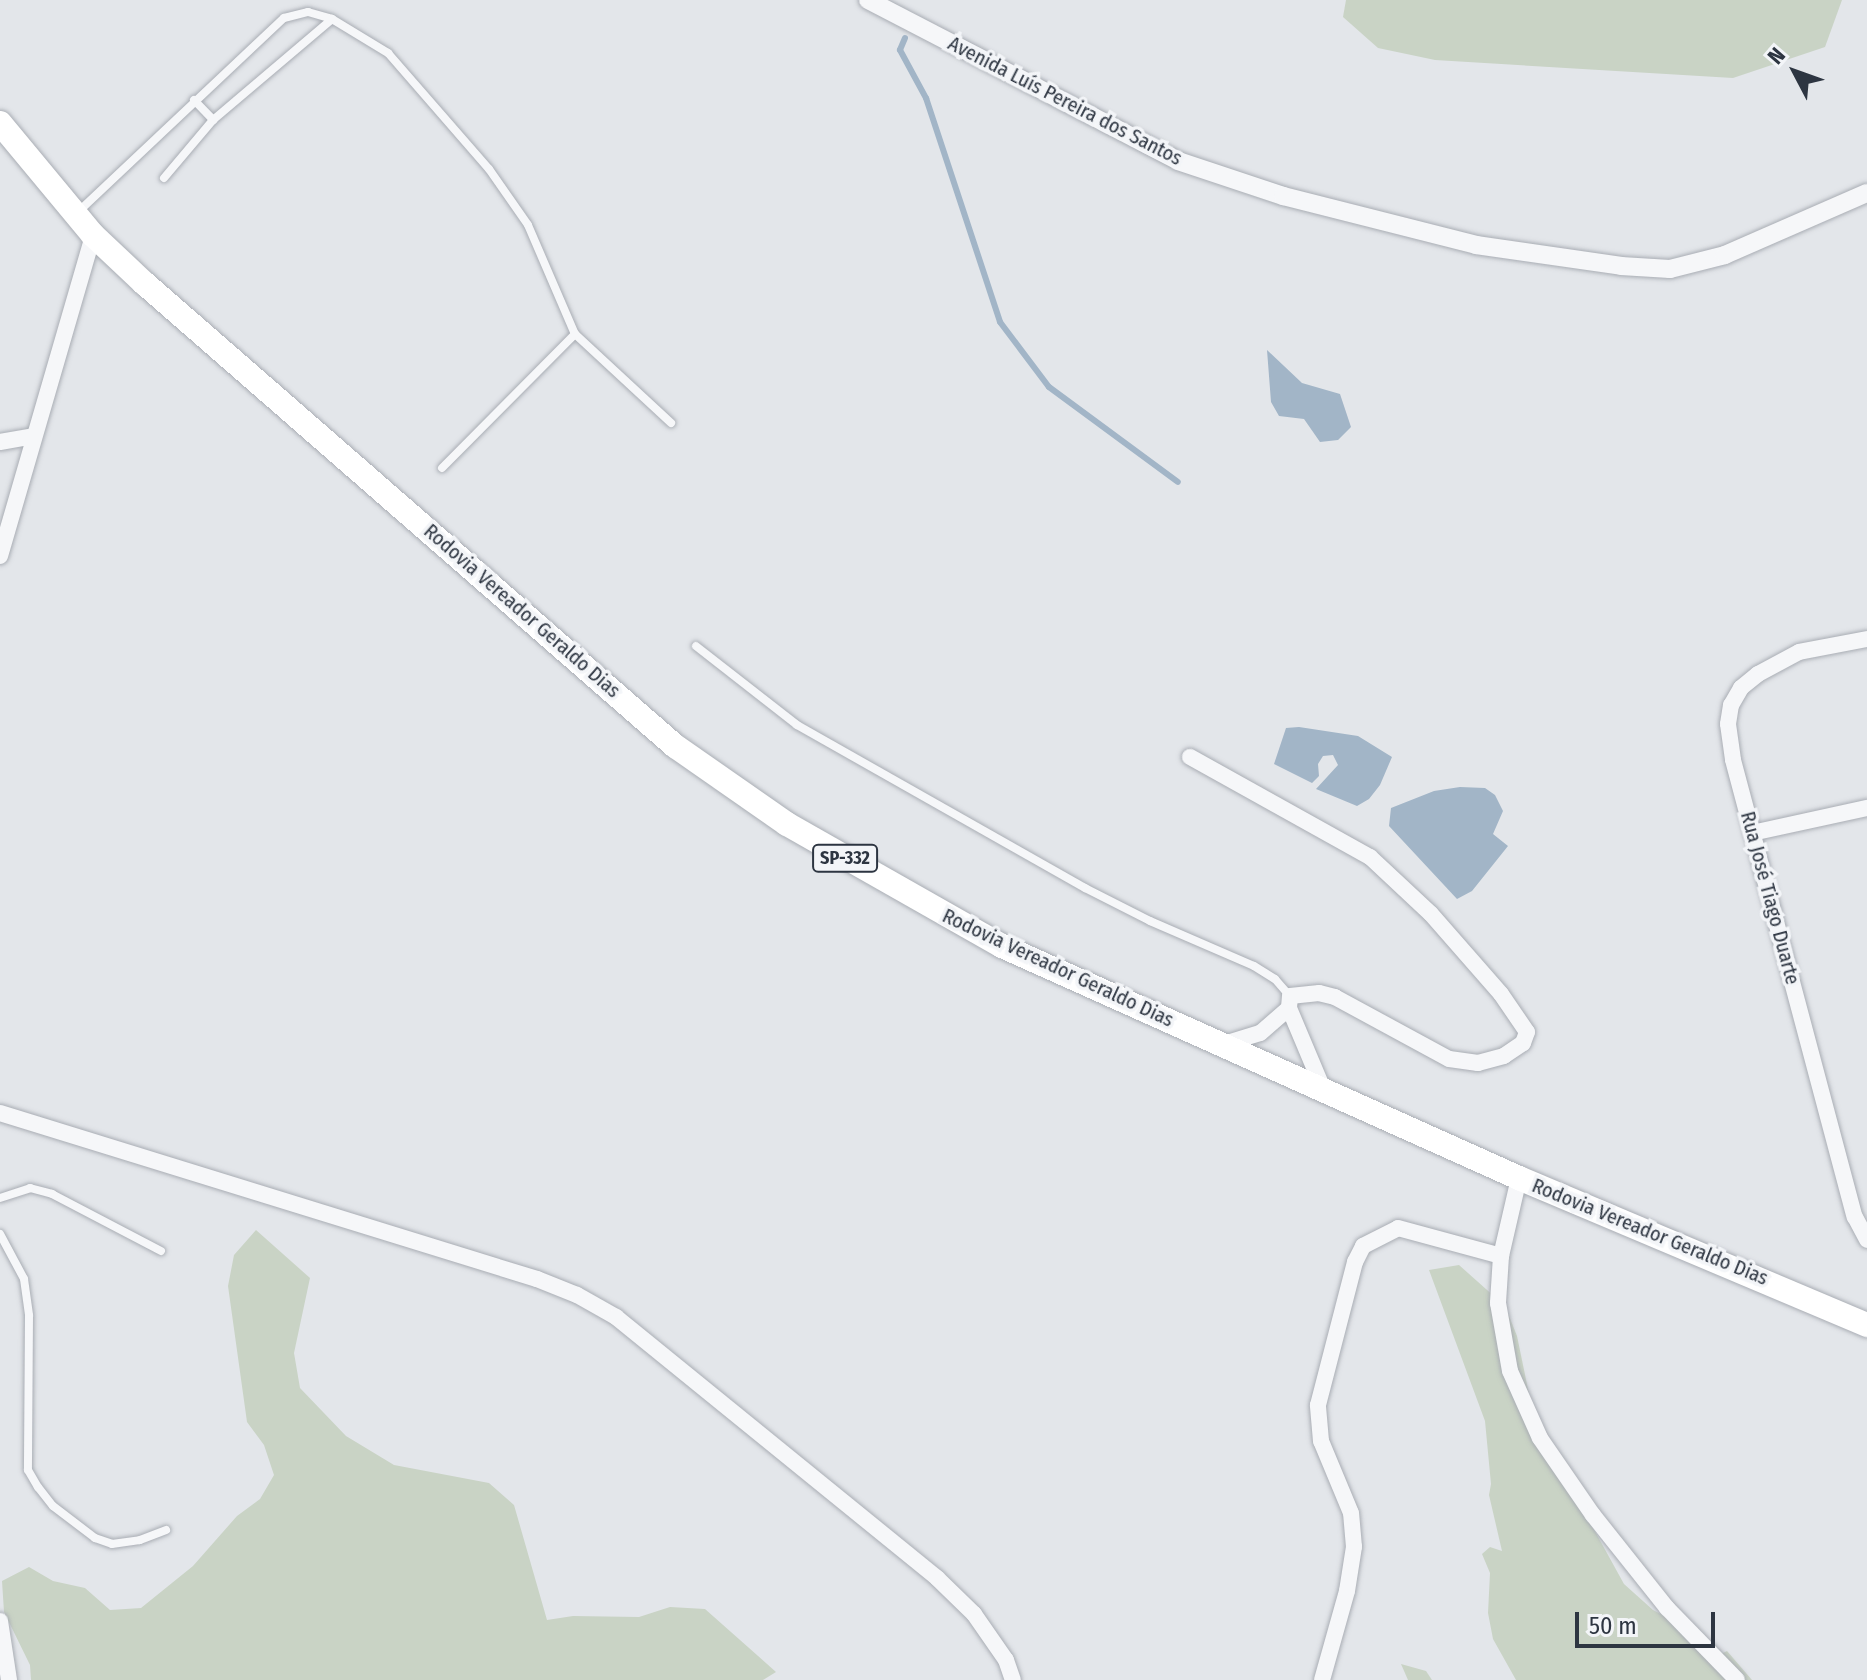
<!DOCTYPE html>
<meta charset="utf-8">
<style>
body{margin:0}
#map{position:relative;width:1867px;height:1680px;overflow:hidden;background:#e3e6ea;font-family:"Fira Sans Condensed",sans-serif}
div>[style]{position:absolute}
.green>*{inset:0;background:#c9d3c5}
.water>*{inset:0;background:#a2b5c7}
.stream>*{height:6px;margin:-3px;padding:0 3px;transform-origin:3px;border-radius:3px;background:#a2b5c7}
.roads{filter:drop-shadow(0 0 2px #a9adb4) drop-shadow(0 0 2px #a9adb4)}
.service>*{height:8px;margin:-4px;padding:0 4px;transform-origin:4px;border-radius:4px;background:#f6f7f9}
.minor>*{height:16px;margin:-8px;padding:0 8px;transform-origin:8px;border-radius:8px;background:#f6f7f9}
.tertiary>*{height:18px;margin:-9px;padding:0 9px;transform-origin:9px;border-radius:9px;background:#f6f7f9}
.primary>*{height:24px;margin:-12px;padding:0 12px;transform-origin:12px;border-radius:12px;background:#fff}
span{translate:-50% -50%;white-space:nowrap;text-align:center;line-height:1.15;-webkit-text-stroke:7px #f3f5f8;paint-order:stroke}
.shield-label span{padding:2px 6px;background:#f3f5f8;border:2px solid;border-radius:6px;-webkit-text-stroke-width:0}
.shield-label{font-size:18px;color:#2d3541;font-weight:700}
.street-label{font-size:20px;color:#2d3541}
.north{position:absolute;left:1755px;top:32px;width:80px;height:80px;-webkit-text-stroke:6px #f3f5f8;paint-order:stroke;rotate:311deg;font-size:22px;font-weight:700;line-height:32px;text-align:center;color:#2d3541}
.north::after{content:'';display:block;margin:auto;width:28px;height:36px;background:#2d3541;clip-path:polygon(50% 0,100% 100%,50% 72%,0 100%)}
.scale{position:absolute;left:1575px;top:1612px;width:140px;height:36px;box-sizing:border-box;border:4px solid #2d3541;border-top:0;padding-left:10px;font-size:24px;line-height:28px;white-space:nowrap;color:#2d3541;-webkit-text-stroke:6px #f3f5f8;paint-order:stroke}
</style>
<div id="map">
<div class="green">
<div style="clip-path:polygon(1346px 0,1842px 0,1825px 47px,1733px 78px,1435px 60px,1378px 48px,1343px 17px)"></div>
<div style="clip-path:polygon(256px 1230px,310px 1278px,294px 1353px,300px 1388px,346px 1436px,394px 1465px,489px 1483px,514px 1505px,547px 1620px,573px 1616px,639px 1617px,670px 1607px,705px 1609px,776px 1672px,763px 1680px,31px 1680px,30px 1665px,4px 1612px,2px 1581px,29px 1567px,53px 1581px,85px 1588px,110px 1610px,141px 1608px,193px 1566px,237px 1516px,260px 1499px,274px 1475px,264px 1445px,247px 1422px,228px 1286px,234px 1255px)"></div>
<div style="clip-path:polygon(1459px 1265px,1505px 1306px,1517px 1336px,1530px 1399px,1554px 1457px,1624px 1584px,1653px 1610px,1701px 1635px,1709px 1660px,1727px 1651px,1752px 1680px,1516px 1680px,1493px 1639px,1488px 1613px,1490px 1573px,1482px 1554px,1490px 1547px,1502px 1551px,1489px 1495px,1491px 1484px,1485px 1421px,1429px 1270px)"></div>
<div style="clip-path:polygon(1401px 1664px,1426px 1671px,1432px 1680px,1408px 1680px)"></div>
</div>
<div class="water">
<div style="clip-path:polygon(1267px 350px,1302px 383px,1340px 394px,1351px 427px,1338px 440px,1320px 442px,1304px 419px,1279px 416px,1271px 402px)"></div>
<div style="clip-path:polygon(1299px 727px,1358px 736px,1392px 757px,1380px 785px,1369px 799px,1357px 806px,1316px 789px,1338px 765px,1333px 755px,1323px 756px,1318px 764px,1319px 776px,1312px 783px,1274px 764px,1286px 728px)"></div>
<div style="clip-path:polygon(1460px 787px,1485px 788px,1495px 795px,1503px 811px,1493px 834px,1508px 846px,1472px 891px,1457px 899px,1389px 826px,1391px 808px,1434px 791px)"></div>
</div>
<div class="stream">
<div style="left:905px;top:38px;width:13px;rotate:113deg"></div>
<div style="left:900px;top:50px;width:55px;rotate:61.6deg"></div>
<div style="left:926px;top:98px;width:236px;rotate:71.7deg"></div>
<div style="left:1000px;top:322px;width:81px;rotate:53deg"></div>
<div style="left:1049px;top:387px;width:160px;rotate:36.4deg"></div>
</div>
<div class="roads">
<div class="service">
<div style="left:194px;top:100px;width:28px;rotate:46deg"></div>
<div style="left:164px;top:178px;width:76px;rotate:-49.8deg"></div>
<div style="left:213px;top:120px;width:156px;rotate:-40.3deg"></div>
<div style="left:78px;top:212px;width:283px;rotate:-43.3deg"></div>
<div style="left:284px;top:18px;width:25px;rotate:-14deg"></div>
<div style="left:308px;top:12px;width:25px;rotate:16deg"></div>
<div style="left:332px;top:19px;width:66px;rotate:31.3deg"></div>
<div style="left:388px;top:53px;width:154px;rotate:49deg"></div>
<div style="left:489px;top:169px;width:68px;rotate:55.1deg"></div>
<div style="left:528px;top:225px;width:119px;rotate:66.7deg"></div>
<div style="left:575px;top:334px;width:131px;rotate:42.8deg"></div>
<div style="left:442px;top:468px;width:189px;rotate:-45.2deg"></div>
<div style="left:696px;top:646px;width:128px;rotate:38deg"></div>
<div style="left:797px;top:725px;width:331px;rotate:29.5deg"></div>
<div style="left:1085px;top:888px;width:73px;rotate:26.9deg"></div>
<div style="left:1150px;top:921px;width:113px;rotate:23.4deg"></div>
<div style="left:1254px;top:966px;width:25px;rotate:32deg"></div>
<div style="left:1275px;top:979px;width:23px;rotate:49deg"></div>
<div style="left:0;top:1198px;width:32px;rotate:-18deg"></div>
<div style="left:30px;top:1188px;width:23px;rotate:15deg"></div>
<div style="left:52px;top:1194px;width:123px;rotate:27.6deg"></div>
<div style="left:0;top:1234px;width:51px;rotate:61.9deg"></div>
<div style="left:24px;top:1279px;width:37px;rotate:82deg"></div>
<div style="left:29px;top:1316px;width:154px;rotate:90.4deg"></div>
<div style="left:28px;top:1470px;width:20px;rotate:60deg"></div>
<div style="left:38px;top:1487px;width:24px;rotate:52deg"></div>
<div style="left:53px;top:1506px;width:53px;rotate:37.3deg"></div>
<div style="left:95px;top:1538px;width:18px;rotate:19deg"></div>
<div style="left:112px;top:1544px;width:28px;rotate:-8deg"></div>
<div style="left:140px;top:1540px;width:28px;rotate:-21deg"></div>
</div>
<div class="minor">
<div style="left:0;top:442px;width:34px;rotate:-10deg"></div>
<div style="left:0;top:556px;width:334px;rotate:-73.8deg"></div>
<div style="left:1867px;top:639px;width:69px;rotate:169.2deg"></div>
<div style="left:1799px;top:652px;width:47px;rotate:151.8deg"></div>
<div style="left:1758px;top:674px;width:22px;rotate:141deg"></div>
<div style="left:1741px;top:688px;width:20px;rotate:120deg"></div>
<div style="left:1731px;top:705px;width:19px;rotate:99deg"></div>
<div style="left:1728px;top:724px;width:36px;rotate:82deg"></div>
<div style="left:1733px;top:760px;width:473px;rotate:75.1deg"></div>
<div style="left:1855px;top:1217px;width:26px;rotate:62deg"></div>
<div style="left:1190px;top:757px;width:206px;rotate:29.1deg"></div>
<div style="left:1370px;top:857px;width:83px;rotate:43.1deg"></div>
<div style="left:1431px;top:914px;width:106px;rotate:48.8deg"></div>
<div style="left:1501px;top:994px;width:46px;rotate:55.6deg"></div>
<div style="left:1527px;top:1032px;width:12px;rotate:110deg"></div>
<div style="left:1523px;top:1043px;width:23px;rotate:146deg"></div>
<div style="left:1504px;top:1056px;width:27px;rotate:165deg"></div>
<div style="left:1478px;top:1063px;width:29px;rotate:-172deg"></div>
<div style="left:1449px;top:1059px;width:130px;rotate:-151.5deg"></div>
<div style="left:1335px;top:997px;width:16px;rotate:-166deg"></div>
<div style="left:1319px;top:993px;width:29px;rotate:174deg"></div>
<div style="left:1290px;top:996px;width:12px;rotate:95deg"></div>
<div style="left:1289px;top:1008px;width:38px;rotate:139deg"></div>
<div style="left:1260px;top:1033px;width:39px;rotate:163deg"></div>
<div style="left:1752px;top:833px;width:118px;rotate:-12.3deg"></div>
<div style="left:1289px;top:1008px;width:88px;rotate:67.2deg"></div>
<div style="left:0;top:1113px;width:562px;rotate:17.18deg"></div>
<div style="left:537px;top:1279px;width:43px;rotate:21.8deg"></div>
<div style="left:577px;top:1295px;width:45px;rotate:29.4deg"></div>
<div style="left:616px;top:1317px;width:414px;rotate:39.1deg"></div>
<div style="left:937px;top:1578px;width:52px;rotate:44.2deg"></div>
<div style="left:974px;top:1614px;width:56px;rotate:55.2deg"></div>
<div style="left:1006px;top:1660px;width:21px;rotate:71deg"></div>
<div style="left:1519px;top:1178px;width:80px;rotate:103deg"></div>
<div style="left:1501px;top:1256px;width:47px;rotate:93.7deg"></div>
<div style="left:1498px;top:1303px;width:69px;rotate:80deg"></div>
<div style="left:1510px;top:1371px;width:73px;rotate:65.9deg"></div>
<div style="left:1540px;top:1438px;width:93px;rotate:55.5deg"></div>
<div style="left:1593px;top:1515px;width:119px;rotate:51.5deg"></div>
<div style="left:1667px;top:1608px;width:100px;rotate:45.8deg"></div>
<div style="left:0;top:1621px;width:60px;rotate:81.3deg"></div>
<div style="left:1322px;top:1680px;width:92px;rotate:-74.3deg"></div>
<div style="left:1347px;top:1591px;width:45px;rotate:-81deg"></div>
<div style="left:1354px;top:1547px;width:34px;rotate:-95deg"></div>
<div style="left:1351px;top:1513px;width:78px;rotate:-112.6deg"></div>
<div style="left:1321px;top:1441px;width:36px;rotate:-95deg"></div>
<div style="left:1318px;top:1405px;width:148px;rotate:-75.5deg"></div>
<div style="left:1355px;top:1262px;width:18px;rotate:-63deg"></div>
<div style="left:1363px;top:1246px;width:39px;rotate:-27deg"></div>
<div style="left:1398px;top:1228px;width:107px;rotate:15.2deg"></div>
</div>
<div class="tertiary">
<div style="left:868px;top:0;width:349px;rotate:27.4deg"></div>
<div style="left:1178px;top:161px;width:111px;rotate:18.4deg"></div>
<div style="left:1283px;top:196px;width:199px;rotate:14.2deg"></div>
<div style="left:1476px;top:245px;width:147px;rotate:8.2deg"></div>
<div style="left:1621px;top:266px;width:49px;rotate:3.5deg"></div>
<div style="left:1670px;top:269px;width:57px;rotate:-14.3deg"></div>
<div style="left:1725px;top:255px;width:155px;rotate:-23.6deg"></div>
</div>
<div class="primary">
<div style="left:0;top:123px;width:146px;rotate:50.3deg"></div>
<div style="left:93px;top:235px;width:70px;rotate:43.3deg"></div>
<div style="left:144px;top:283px;width:705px;rotate:41.09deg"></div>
<div style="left:675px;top:746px;width:136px;rotate:34.9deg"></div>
<div style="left:787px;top:824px;width:247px;rotate:29.6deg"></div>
<div style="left:1002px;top:946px;width:567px;rotate:24.17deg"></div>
<div style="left:1519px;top:1178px;width:378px;rotate:22.9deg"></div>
</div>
</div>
<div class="shield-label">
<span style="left:845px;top:858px">SP-332</span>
</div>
<div class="street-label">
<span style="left:1065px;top:101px;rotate:27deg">Avenida Luís Pereira dos Santos</span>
<span style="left:522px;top:611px;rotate:41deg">Rodovia Vereador Geraldo Dias</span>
<span style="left:1770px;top:898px;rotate:75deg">Rua José Tiago Duarte</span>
<span style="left:1058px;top:968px;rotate:25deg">Rodovia Vereador Geraldo Dias</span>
<span style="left:1650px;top:1232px;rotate:22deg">Rodovia Vereador Geraldo Dias</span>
</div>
<div class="north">N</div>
<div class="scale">50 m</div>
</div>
